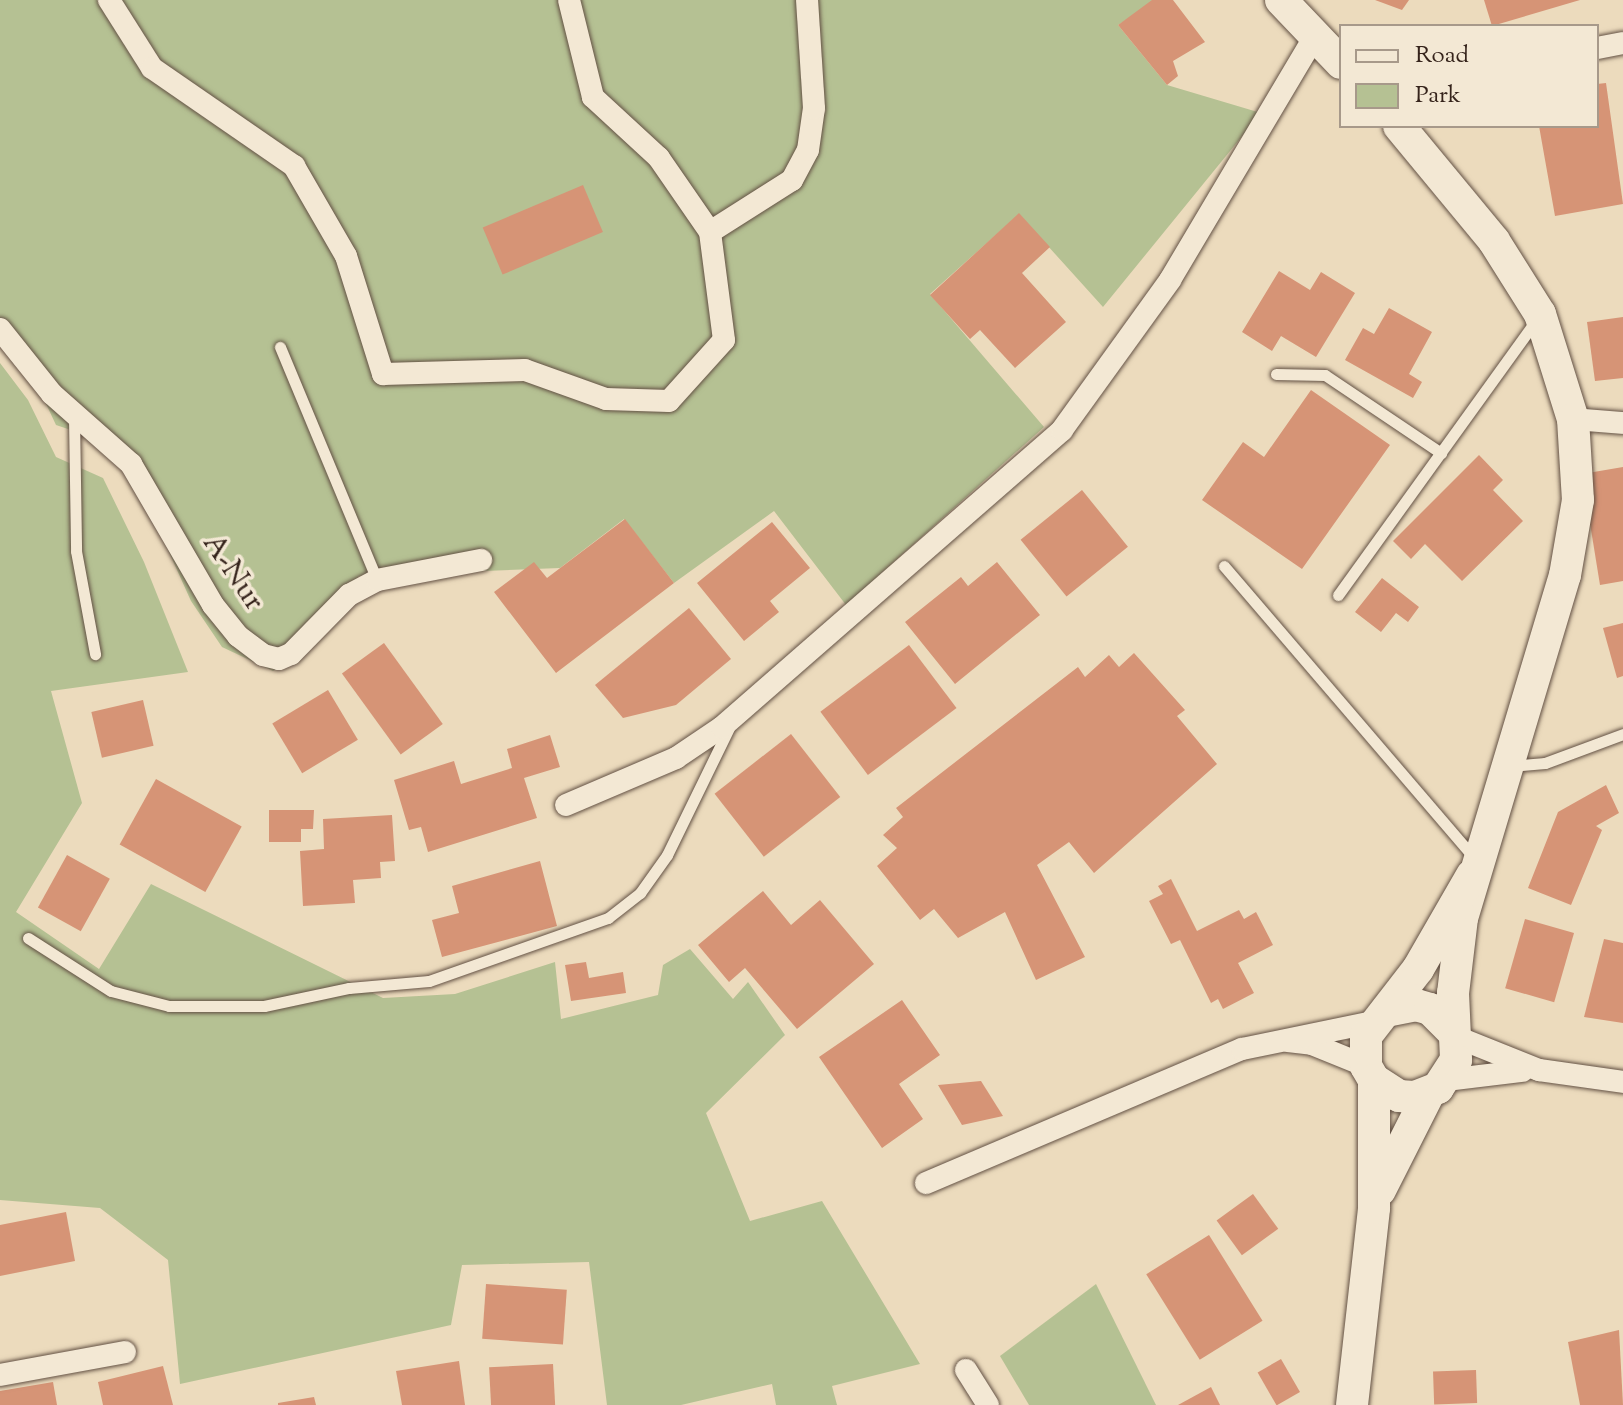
<!DOCTYPE html>
<style>
body{margin:0}
#map{position:relative;width:1623px;height:1405px;overflow:hidden;background:#ecdbbd;font-family:"Sorts Mill Goudy",serif}
div>[style]{position:absolute}
.green>*{inset:0;background:#b5c193}
.building>*{inset:0;background:#d69476;transform-origin:0 0}
.roads{filter:drop-shadow(0 0 2px #635144) drop-shadow(0 0 2px #635144)}
.lane>*{height:11px;margin:-5.5px;padding:0 5.5px;transform-origin:5.5px;border-radius:5.5px;background:#f3e8d4}
.street>*{height:22px;margin:-11px;padding:0 11px;transform-origin:11px;border-radius:11px;background:#f3e8d4}
.secondary>*{height:32px;margin:-16px;padding:0 16px;transform-origin:16px;border-radius:16px;background:#f3e8d4}
span{translate:-50% -50%;white-space:nowrap;text-align:center;line-height:1.15;-webkit-text-stroke:7px #f3e8d4;paint-order:stroke}
.street-label{font-size:30px;color:#35231b}
.legend{position:absolute;left:1339px;top:24px;width:260px;height:104px;box-sizing:border-box;background:#f3e8d4;border:2px solid #a7998a;margin:0;padding:10px 14px;list-style:none;font-size:24px;color:#35231b}
.legend li{display:flex;align-items:center;gap:16px;height:40px}
.legend b{width:40px;border:2px solid #a7998a}
</style>
<div id="map">
<div class="green">
<div style="clip-path:polygon(0 0,1157px 0,1118px 25px,1167px 85px,1261px 113px,1103px 307px,1019px 214px,930px 294px,1044px 427px,846px 605px,774px 511px,674px 583px,624px 519px,560px 568px,359px 576px,297px 658px,273px 671px,222px 647px,191px 601px,141px 490px,92px 437px,56px 425px,24px 357px,0 337px)"></div>
<div style="clip-path:polygon(0 363px,28px 400px,56px 457px,103px 478px,144px 562px,188px 672px,51px 691px,82px 803px,16px 912px,99px 969px,151px 884px,383px 998px,455px 994px,555px 962px,561px 1019px,658px 995px,663px 965px,690px 949px,733px 999px,748px 982px,785px 1035px,706px 1113px,750px 1221px,822px 1201px,920px 1364px,832px 1386px,837px 1405px,776px 1405px,772px 1384px,681px 1405px,607px 1405px,589px 1262px,462px 1265px,451px 1325px,180px 1384px,168px 1260px,100px 1208px,0 1200px)"></div>
<div style="clip-path:polygon(1096px 1284px,1156px 1405px,1029px 1405px,1000px 1356px)"></div>
</div>
<div class="building">
<div style="clip-path:polygon(1152px 0,1173px 0,1205px 42px,1173px 61px,1178px 76px,1167px 85px,1118px 25px)"></div>
<div style="clip-path:polygon(1375px 0,1409px 0,1402px 10px)"></div>
<div style="clip-path:polygon(1484px 0,1580px 0,1492px 26px)"></div>
<div style="clip-path:polygon(1606px 83px,1623px 204px,1555px 216px,1539px 126px,1597px 126px,1597px 84px)"></div>
<div style="left:583px;top:185px;width:51px;height:109px;rotate:67deg"></div>
<div style="clip-path:polygon(1019px 213px,1050px 247px,1022px 273px,1066px 322px,1015px 368px,980px 330px,970px 339px,930px 295px)"></div>
<div style="clip-path:polygon(1279px 271px,1310px 290px,1321px 272px,1355px 293px,1316px 357px,1281px 336px,1272px 351px,1242px 332px)"></div>
<div style="clip-path:polygon(1389px 308px,1432px 332px,1409px 374px,1422px 382px,1413px 398px,1345px 360px,1363px 328px,1374px 334px)"></div>
<div style="clip-path:polygon(1623px 317px,1623px 378px,1595px 381px,1587px 322px)"></div>
<div style="clip-path:polygon(1311px 390px,1390px 445px,1302px 569px,1202px 500px,1243px 442px,1264px 457px)"></div>
<div style="clip-path:polygon(1479px 455px,1503px 480px,1493px 490px,1523px 521px,1462px 581px,1425px 544px,1411px 559px,1393px 541px)"></div>
<div style="clip-path:polygon(1623px 467px,1623px 581px,1600px 585px,1582px 474px)"></div>
<div style="left:1082px;top:490px;width:73px;height:79px;rotate:51deg"></div>
<div style="clip-path:polygon(625px 519px,674px 583px,556px 673px,494px 592px,534px 562px,547px 578px)"></div>
<div style="clip-path:polygon(772px 522px,810px 568px,770px 601px,779px 612px,744px 641px,697px 583px)"></div>
<div style="clip-path:polygon(997px 562px,1040px 615px,955px 684px,905px 622px,961px 577px,968px 586px)"></div>
<div style="clip-path:polygon(1382px 578px,1419px 607px,1408px 622px,1396px 613px,1381px 632px,1355px 612px)"></div>
<div style="clip-path:polygon(689px 608px,731px 659px,676px 705px,623px 718px,595px 685px)"></div>
<div style="clip-path:polygon(1623px 623px,1623px 676px,1617px 678px,1603px 628px)"></div>
<div style="left:384px;top:643px;width:100px;height:52px;rotate:54deg"></div>
<div style="left:909px;top:645px;width:79px;height:111px;rotate:53deg"></div>
<div style="clip-path:polygon(1134px 653px,1185px 710px,1177px 716px,1217px 764px,1094px 873px,1069px 842px,1037px 865px,1085px 957px,1036px 980px,1005px 912px,958px 938px,934px 909px,920px 920px,877px 866px,897px 848px,883px 835px,903px 817px,896px 808px,1078px 667px,1085px 677px,1109px 655px,1119px 667px)"></div>
<div style="left:328px;top:690px;width:58px;height:65px;rotate:59deg"></div>
<div style="left:143px;top:700px;width:47px;height:53px;rotate:77deg"></div>
<div style="left:791px;top:734px;width:80px;height:97px;rotate:52deg"></div>
<div style="clip-path:polygon(550px 735px,560px 767px,524px 778px,537px 818px,428px 852px,421px 827px,409px 830px,394px 780px,454px 761px,461px 784px,512px 768px,507px 749px)"></div>
<div style="left:156px;top:779px;width:98px;height:75px;rotate:29deg"></div>
<div style="clip-path:polygon(1606px 785px,1619px 813px,1596px 826px,1602px 830px,1571px 905px,1528px 888px,1558px 812px)"></div>
<div style="clip-path:polygon(269px 810px,314px 810px,313px 829px,301px 829px,301px 842px,269px 842px)"></div>
<div style="clip-path:polygon(392px 815px,395px 861px,380px 862px,381px 878px,353px 880px,355px 903px,303px 906px,300px 851px,324px 849px,323px 819px)"></div>
<div style="left:67px;top:855px;width:49px;height:60px;rotate:29deg"></div>
<div style="clip-path:polygon(540px 861px,557px 926px,442px 957px,432px 920px,459px 913px,452px 886px)"></div>
<div style="clip-path:polygon(1171px 879px,1197px 931px,1239px 910px,1244px 919px,1256px 912px,1273px 945px,1238px 963px,1254px 993px,1223px 1009px,1218px 999px,1211px 1003px,1180px 940px,1171px 944px,1149px 901px,1163px 894px,1158px 886px)"></div>
<div style="clip-path:polygon(763px 891px,791px 925px,820px 900px,874px 964px,797px 1029px,745px 968px,729px 982px,698px 945px)"></div>
<div style="left:1525px;top:919px;width:51px;height:72px;rotate:16deg"></div>
<div style="clip-path:polygon(1604px 939px,1623px 943px,1623px 1023px,1584px 1017px)"></div>
<div style="clip-path:polygon(586px 962px,589px 978px,623px 972px,626px 993px,571px 1001px,565px 965px)"></div>
<div style="clip-path:polygon(902px 1000px,940px 1055px,899px 1084px,923px 1119px,882px 1148px,819px 1057px)"></div>
<div style="clip-path:polygon(981px 1081px,1003px 1116px,962px 1125px,938px 1085px)"></div>
<div style="left:1253px;top:1194px;width:43px;height:45px;rotate:54deg"></div>
<div style="clip-path:polygon(66px 1212px,75px 1261px,0 1276px,0 1225px)"></div>
<div style="left:1209px;top:1235px;width:101px;height:74px;rotate:58deg"></div>
<div style="left:486px;top:1284px;width:81px;height:55px;rotate:4deg"></div>
<div style="clip-path:polygon(1619px 1330px,1623px 1405px,1580px 1405px,1568px 1342px)"></div>
<div style="left:1281px;top:1359px;width:38px;height:27px;rotate:60deg"></div>
<div style="clip-path:polygon(459px 1361px,465px 1405px,402px 1405px,396px 1371px)"></div>
<div style="left:553px;top:1364px;width:41px;height:64px;rotate:87deg"></div>
<div style="clip-path:polygon(163px 1366px,173px 1405px,103px 1405px,98px 1382px)"></div>
<div style="left:1476px;top:1370px;width:33px;height:43px;rotate:88deg"></div>
<div style="clip-path:polygon(53px 1382px,57px 1405px,0 1405px,0 1391px)"></div>
<div style="clip-path:polygon(1211px 1387px,1220px 1405px,1178px 1405px)"></div>
<div style="clip-path:polygon(314px 1397px,316px 1405px,278px 1405px,278px 1403px)"></div>
</div>
<div class="roads">
<div class="lane">
<div style="left:280px;top:347px;width:252px;rotate:67.4deg"></div>
<div style="left:1276px;top:374px;width:49px;rotate:1.2deg"></div>
<div style="left:1325px;top:375px;width:140px;rotate:33.9deg"></div>
<div style="left:74px;top:417px;width:134px;rotate:89.1deg"></div>
<div style="left:76px;top:551px;width:105px;rotate:79.5deg"></div>
<div style="left:1224px;top:566px;width:384px;rotate:49.4deg"></div>
<div style="left:1338px;top:595px;width:339px;rotate:-54.2deg"></div>
<div style="left:1510px;top:766px;width:35px;rotate:-5deg"></div>
<div style="left:1545px;top:763px;width:83px;rotate:-20.4deg"></div>
<div style="left:28px;top:938px;width:98px;rotate:32.6deg"></div>
<div style="left:111px;top:991px;width:60px;rotate:14.5deg"></div>
<div style="left:169px;top:1006px;width:95px"></div>
<div style="left:264px;top:1006px;width:87px;rotate:-12deg"></div>
<div style="left:349px;top:988px;width:80px;rotate:-5deg"></div>
<div style="left:429px;top:981px;width:190px;rotate:-19.4deg"></div>
<div style="left:608px;top:918px;width:41px;rotate:-38deg"></div>
<div style="left:640px;top:893px;width:47px;rotate:-54.6deg"></div>
<div style="left:667px;top:855px;width:141px;rotate:-64deg"></div>
</div>
<div class="street">
<div style="left:109px;top:0;width:80px;rotate:57.7deg"></div>
<div style="left:152px;top:68px;width:173px;rotate:34.6deg"></div>
<div style="left:294px;top:166px;width:104px;rotate:60deg"></div>
<div style="left:346px;top:256px;width:124px;rotate:72.6deg"></div>
<div style="left:383px;top:374px;width:142px;rotate:-1.6deg"></div>
<div style="left:525px;top:370px;width:86px;rotate:19.7deg"></div>
<div style="left:606px;top:399px;width:63px;rotate:1.8deg"></div>
<div style="left:669px;top:401px;width:82px;rotate:-48deg"></div>
<div style="left:724px;top:340px;width:109px;rotate:-97.4deg"></div>
<div style="left:710px;top:232px;width:90px;rotate:-124.6deg"></div>
<div style="left:659px;top:158px;width:90px;rotate:-137.3deg"></div>
<div style="left:593px;top:97px;width:100px;rotate:-103.9deg"></div>
<div style="left:1597px;top:48px;width:26px;rotate:-11deg"></div>
<div style="left:710px;top:232px;width:97px;rotate:-32.4deg"></div>
<div style="left:792px;top:180px;width:34px;rotate:-62deg"></div>
<div style="left:808px;top:150px;width:42px;rotate:-81.9deg"></div>
<div style="left:814px;top:108px;width:108px;rotate:-93.7deg"></div>
<div style="left:0;top:329px;width:83px;rotate:51.3deg"></div>
<div style="left:52px;top:394px;width:106px;rotate:41.5deg"></div>
<div style="left:131px;top:464px;width:163px;rotate:59.8deg"></div>
<div style="left:213px;top:605px;width:40px;rotate:51deg"></div>
<div style="left:238px;top:636px;width:31px;rotate:37deg"></div>
<div style="left:263px;top:655px;width:16px;rotate:14deg"></div>
<div style="left:279px;top:659px;width:13px;rotate:-23deg"></div>
<div style="left:291px;top:654px;width:83px;rotate:-45.5deg"></div>
<div style="left:349px;top:595px;width:32px;rotate:-28deg"></div>
<div style="left:377px;top:580px;width:106px;rotate:-10.9deg"></div>
<div style="left:1573px;top:419px;width:50px;rotate:4.6deg"></div>
<div style="left:566px;top:805px;width:120px;rotate:-23.1deg"></div>
<div style="left:676px;top:758px;width:55px;rotate:-34deg"></div>
<div style="left:722px;top:727px;width:451px;rotate:-41.1deg"></div>
<div style="left:1062px;top:430px;width:185px;rotate:-54.2deg"></div>
<div style="left:1170px;top:280px;width:282px;rotate:-59.3deg"></div>
<div style="left:1454px;top:1036px;width:92px;rotate:21.8deg"></div>
<div style="left:1539px;top:1070px;width:85px;rotate:8.1deg"></div>
<div style="left:1288px;top:1041px;width:24px;rotate:7deg"></div>
<div style="left:1312px;top:1044px;width:58px;rotate:22.2deg"></div>
<div style="left:1446px;top:1080px;width:77px;rotate:-6.8deg"></div>
<div style="left:926px;top:1183px;width:343px;rotate:-23deg"></div>
<div style="left:1242px;top:1049px;width:135px;rotate:-11.6deg"></div>
<div style="left:966px;top:1370px;width:41px;rotate:57.8deg"></div>
<div style="left:0;top:1375px;width:127px;rotate:-10.4deg"></div>
</div>
<div class="secondary">
<div style="left:1281px;top:0;width:87px;rotate:46.4deg"></div>
<div style="left:1399px;top:126px;width:149px;rotate:50.4deg"></div>
<div style="left:1494px;top:241px;width:86px;rotate:57.8deg"></div>
<div style="left:1540px;top:314px;width:110px;rotate:72.6deg"></div>
<div style="left:1573px;top:419px;width:81px;rotate:86.5deg"></div>
<div style="left:1578px;top:500px;width:76px;rotate:99.8deg"></div>
<div style="left:1565px;top:575px;width:358px;rotate:106.7deg"></div>
<div style="left:1462px;top:918px;width:76px;rotate:96.8deg"></div>
<div style="left:1453px;top:993px;width:67px;rotate:87.4deg"></div>
<div style="left:1456px;top:1060px;width:33px;rotate:123deg"></div>
<div style="left:1438px;top:1088px;width:26px;rotate:159deg"></div>
<div style="left:1414px;top:1097px;width:15px;rotate:-176deg"></div>
<div style="left:1399px;top:1096px;width:30px;rotate:-147deg"></div>
<div style="left:1374px;top:1080px;width:16px;rotate:-120deg"></div>
<div style="left:1366px;top:1066px;width:30px;rotate:-90deg"></div>
<div style="left:1366px;top:1036px;width:85px;rotate:-52.2deg"></div>
<div style="left:1418px;top:969px;width:108px;rotate:-60.1deg"></div>
<div style="left:1386px;top:1011px;width:31px;rotate:-11deg"></div>
<div style="left:1416px;top:1005px;width:15px;rotate:16deg"></div>
<div style="left:1430px;top:1009px;width:31px;rotate:45deg"></div>
<div style="left:1380px;top:1190px;width:109px;rotate:-63.2deg"></div>
<div style="left:1352px;top:1405px;width:198px;rotate:-83.6deg"></div>
<div style="left:1374px;top:1208px;width:128px;rotate:-90deg"></div>
</div>
</div>
<div class="street-label">
<span style="left:232px;top:573px;rotate:56deg">A-Nur</span>
</div>
<ul class="legend">
<li><b style="height:10px;background:#f3e8d4"></b>Road</li>
<li><b style="height:22px;background:#b5c193"></b>Park</li>
</ul>
</div>
